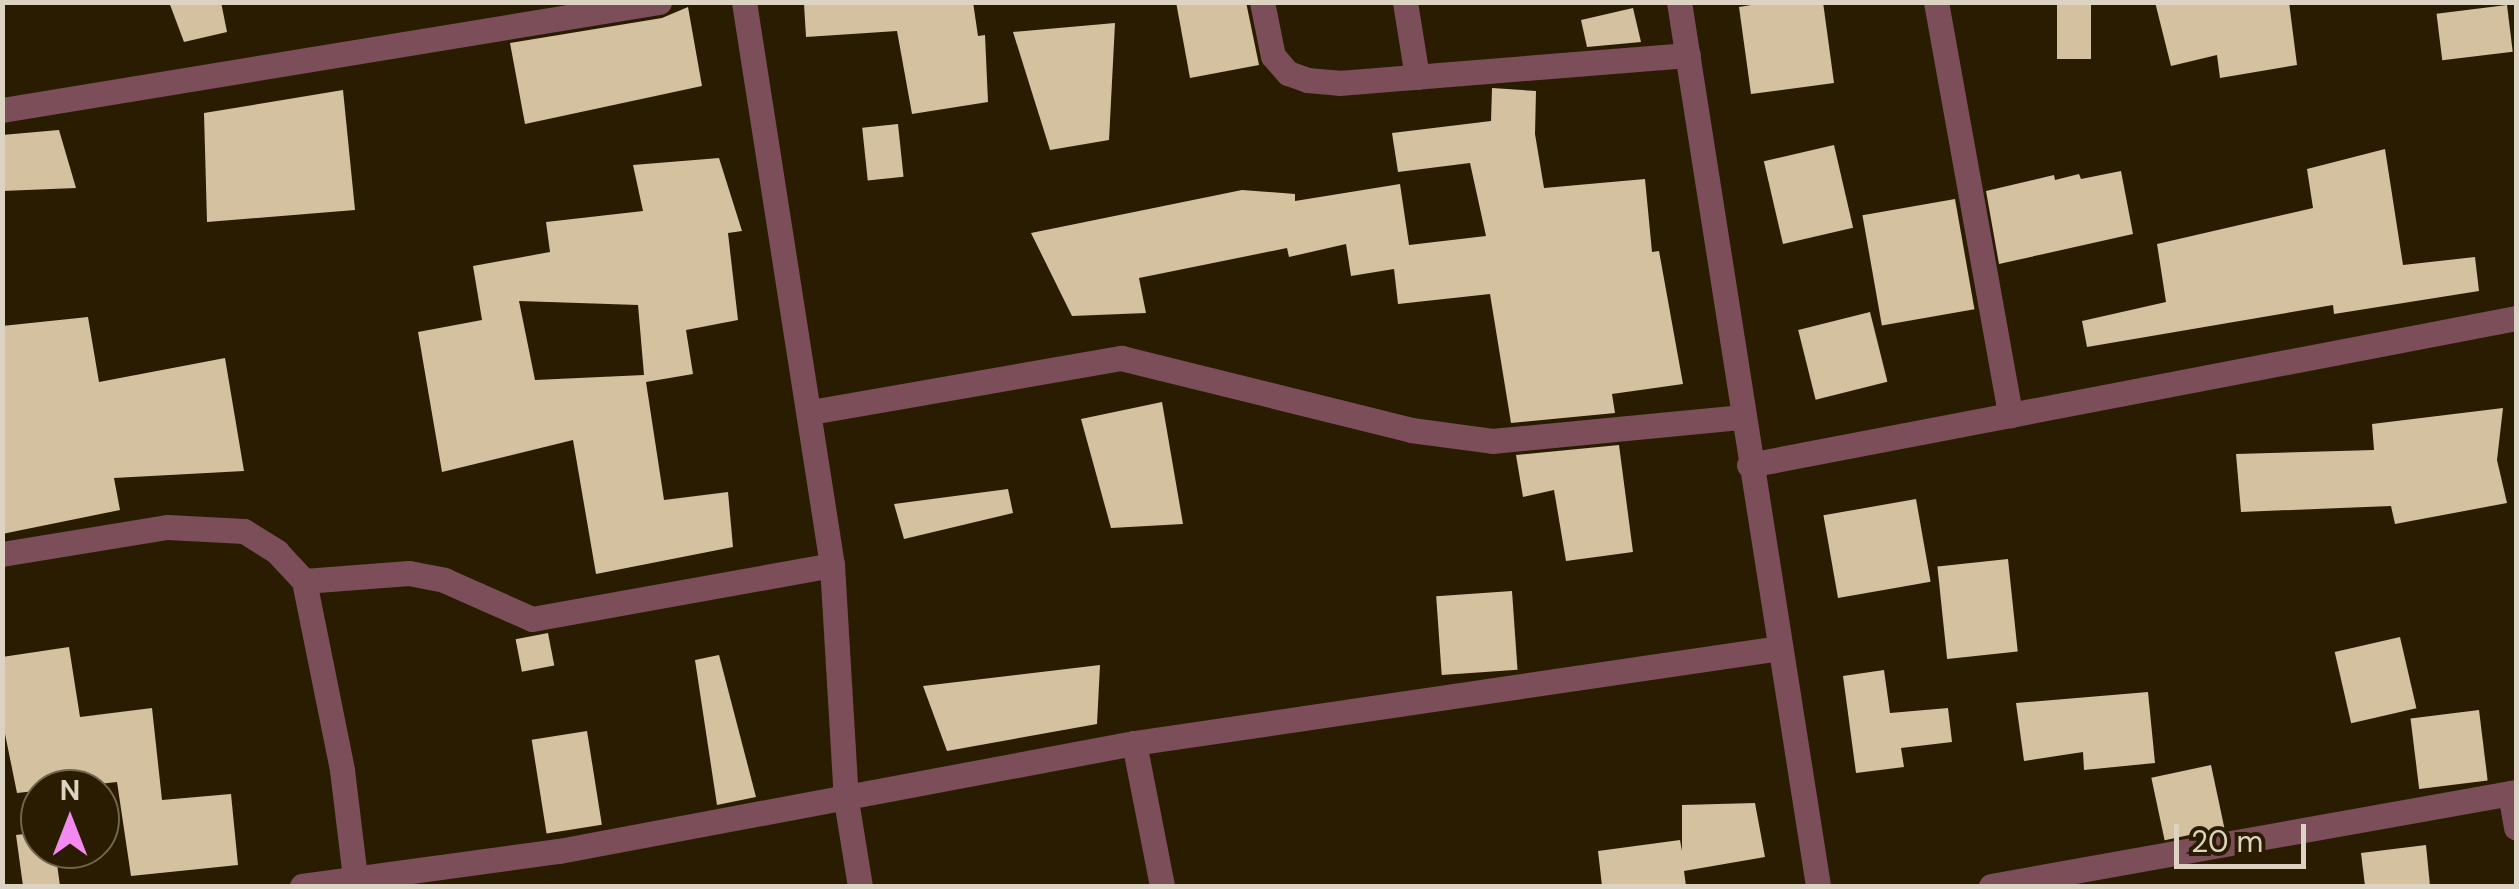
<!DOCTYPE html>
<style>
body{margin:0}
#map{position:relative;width:2519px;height:889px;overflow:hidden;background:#2a1c00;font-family:"DM Sans",sans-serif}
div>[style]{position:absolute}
.building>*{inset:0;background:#d4c1a0;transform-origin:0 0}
.street>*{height:25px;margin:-12.5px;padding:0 12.5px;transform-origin:12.5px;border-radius:12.5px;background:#7b4e5a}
span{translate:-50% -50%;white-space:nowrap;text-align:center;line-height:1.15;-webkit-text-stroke:10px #2a1c00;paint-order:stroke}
.frame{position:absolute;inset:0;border:5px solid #dcd3c2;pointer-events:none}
.north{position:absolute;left:20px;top:769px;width:100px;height:100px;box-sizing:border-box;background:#2a1c00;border:2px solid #71654e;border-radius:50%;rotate:0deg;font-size:28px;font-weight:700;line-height:40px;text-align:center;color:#dcd3c2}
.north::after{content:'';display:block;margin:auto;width:35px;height:45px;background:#f38af1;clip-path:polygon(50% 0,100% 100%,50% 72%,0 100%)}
.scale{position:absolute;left:2174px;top:824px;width:132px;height:45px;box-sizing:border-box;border:5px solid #dcd3c2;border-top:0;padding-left:12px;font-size:30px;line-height:35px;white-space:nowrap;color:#dcd3c2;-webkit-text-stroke:8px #2a1c00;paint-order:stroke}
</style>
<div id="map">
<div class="building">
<div style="clip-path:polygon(169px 2px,221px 2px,227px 32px,184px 42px)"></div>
<div style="clip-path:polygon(973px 2px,978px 36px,985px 35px,988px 102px,912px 114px,897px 31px,806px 37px,804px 4px)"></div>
<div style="clip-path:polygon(1176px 2px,1246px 2px,1259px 65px,1190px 78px)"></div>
<div style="clip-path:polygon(1769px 2px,1823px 2px,1834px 83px,1751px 94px,1739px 7px)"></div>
<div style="left:2057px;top:2px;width:34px;height:57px"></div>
<div style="clip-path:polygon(2155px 2px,2289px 2px,2297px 65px,2220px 78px,2217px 55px,2171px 66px)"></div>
<div style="left:2507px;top:5px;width:47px;height:71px;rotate:83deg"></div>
<div style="clip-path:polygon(688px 7px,702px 86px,525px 124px,510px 43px,662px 18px)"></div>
<div style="clip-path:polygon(1633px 8px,1641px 42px,1587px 47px,1581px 20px)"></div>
<div style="clip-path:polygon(1115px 23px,1109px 140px,1050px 150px,1013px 32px)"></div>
<div style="clip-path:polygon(1492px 88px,1536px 91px,1535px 134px,1544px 188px,1645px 179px,1652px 252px,1659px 251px,1683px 384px,1612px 394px,1615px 413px,1511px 423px,1490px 294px,1398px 304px,1394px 269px,1351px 276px,1346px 244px,1289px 257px,1287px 248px,1139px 278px,1146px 313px,1072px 316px,1031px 233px,1242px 190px,1295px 194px,1295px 201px,1400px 184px,1409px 245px,1486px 236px,1470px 163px,1398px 172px,1392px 133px,1491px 121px)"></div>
<div style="clip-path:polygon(343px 90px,355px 210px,207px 222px,204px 113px)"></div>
<div style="left:898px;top:124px;width:53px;height:36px;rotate:84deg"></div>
<div style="clip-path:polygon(59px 130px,76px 188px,2px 191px,2px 135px)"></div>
<div style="left:1834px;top:145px;width:85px;height:72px;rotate:77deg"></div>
<div style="clip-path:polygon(2385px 149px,2403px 265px,2475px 257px,2479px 291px,2334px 314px,2333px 305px,2087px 347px,2082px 321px,2166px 302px,2157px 244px,2313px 208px,2307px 169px)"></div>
<div style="clip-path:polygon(evenodd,719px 158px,742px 231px,728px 233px,738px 320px,686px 330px,693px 374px,646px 382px,664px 500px,728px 492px,733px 547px,596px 574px,573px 440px,442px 472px,418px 332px,482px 320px,473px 266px,550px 252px,546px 222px,643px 211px,633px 165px,719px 158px,519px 301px,638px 305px,644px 375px,535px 380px,519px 301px)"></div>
<div style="clip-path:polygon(2121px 171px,2133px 234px,1999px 264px,1986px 191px,2054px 175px,2055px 180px,2079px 174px,2081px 179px)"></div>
<div style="left:1955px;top:199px;width:112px;height:94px;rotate:80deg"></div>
<div style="left:1870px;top:312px;width:72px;height:74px;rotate:76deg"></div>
<div style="clip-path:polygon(88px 317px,99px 382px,225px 358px,244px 471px,114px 478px,120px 510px,2px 534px,2px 326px)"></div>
<div style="clip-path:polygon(1162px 402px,1183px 524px,1111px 528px,1081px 419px)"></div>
<div style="clip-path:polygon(2503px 408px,2497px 460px,2507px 503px,2395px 524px,2391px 506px,2241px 512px,2236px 454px,2374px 450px,2372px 424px)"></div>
<div style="clip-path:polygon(1619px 445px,1633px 552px,1566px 561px,1554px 490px,1523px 497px,1516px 455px)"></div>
<div style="clip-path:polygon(1008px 489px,1013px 513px,904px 539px,894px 504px)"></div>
<div style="left:1916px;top:499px;width:84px;height:94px;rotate:80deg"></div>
<div style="left:2008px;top:559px;width:93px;height:71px;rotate:84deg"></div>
<div style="left:1512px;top:591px;width:79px;height:76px;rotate:86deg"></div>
<div style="left:548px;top:633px;width:33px;height:33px;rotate:79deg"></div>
<div style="left:2400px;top:637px;width:73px;height:67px;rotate:77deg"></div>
<div style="clip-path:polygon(69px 647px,80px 717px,152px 708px,162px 800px,231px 794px,238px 865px,131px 876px,117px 782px,17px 793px,2px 719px,2px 657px)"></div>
<div style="clip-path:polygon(719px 655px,756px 797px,717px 805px,695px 660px)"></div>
<div style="clip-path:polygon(1100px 665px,1097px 724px,947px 751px,923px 686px)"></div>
<div style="clip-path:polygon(1884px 670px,1890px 713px,1948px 708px,1952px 742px,1901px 748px,1904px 767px,1856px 773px,1843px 676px)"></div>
<div style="clip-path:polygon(2148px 692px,2155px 763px,2084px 770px,2083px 752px,2024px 761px,2016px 703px)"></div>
<div style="left:2479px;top:710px;width:71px;height:69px;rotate:83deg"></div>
<div style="left:587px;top:731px;width:95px;height:56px;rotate:81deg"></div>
<div style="left:2211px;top:765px;width:64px;height:61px;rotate:78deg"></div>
<div style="clip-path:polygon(1755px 803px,1765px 857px,1684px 871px,1686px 886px,1602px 886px,1598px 851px,1680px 840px,1682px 851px,1682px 805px)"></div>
<div style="clip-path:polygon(40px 832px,40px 849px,55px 849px,60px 886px,23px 886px,16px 835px)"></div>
<div style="clip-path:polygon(2426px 845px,2430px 886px,2365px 886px,2361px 853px)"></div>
</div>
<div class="street">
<div style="left:744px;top:2px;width:570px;rotate:81.12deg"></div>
<div style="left:832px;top:565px;width:235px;rotate:86.6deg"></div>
<div style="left:846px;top:800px;width:87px;rotate:80.8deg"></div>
<div style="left:1262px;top:2px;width:55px;rotate:78.5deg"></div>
<div style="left:1273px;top:56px;width:23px;rotate:49deg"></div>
<div style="left:1288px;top:73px;width:20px;rotate:20deg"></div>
<div style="left:1307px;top:80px;width:32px;rotate:5deg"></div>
<div style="left:1339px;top:83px;width:350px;rotate:-4.6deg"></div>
<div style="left:1405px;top:2px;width:76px;rotate:80.9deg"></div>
<div style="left:1679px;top:2px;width:895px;rotate:81.06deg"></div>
<div style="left:1936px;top:2px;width:420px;rotate:79.8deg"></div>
<div style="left:2px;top:110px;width:666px;rotate:-9.33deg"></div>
<div style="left:811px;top:412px;width:315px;rotate:-9.9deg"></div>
<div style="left:1121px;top:358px;width:299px;rotate:13.9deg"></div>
<div style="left:1411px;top:430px;width:82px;rotate:7.7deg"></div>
<div style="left:1492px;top:441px;width:249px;rotate:-5.5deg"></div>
<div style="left:1749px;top:465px;width:781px;rotate:-10.85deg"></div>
<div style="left:2px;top:554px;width:167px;rotate:-9.3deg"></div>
<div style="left:167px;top:527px;width:77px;rotate:3deg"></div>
<div style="left:244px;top:531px;width:39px;rotate:32deg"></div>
<div style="left:277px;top:552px;width:40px;rotate:47deg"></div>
<div style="left:304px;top:581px;width:193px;rotate:78.6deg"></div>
<div style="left:342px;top:770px;width:109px;rotate:83.1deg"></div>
<div style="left:304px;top:581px;width:105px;rotate:-4.4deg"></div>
<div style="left:409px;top:573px;width:36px;rotate:11deg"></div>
<div style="left:444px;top:580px;width:96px;rotate:23.9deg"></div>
<div style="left:532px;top:619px;width:305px;rotate:-10.2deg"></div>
<div style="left:1134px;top:743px;width:146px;rotate:78.9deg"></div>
<div style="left:2510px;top:793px;width:35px;rotate:80deg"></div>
<div style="left:302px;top:886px;width:259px;rotate:-7.8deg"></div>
<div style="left:559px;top:851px;width:585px;rotate:-10.64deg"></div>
<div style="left:1134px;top:743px;width:653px;rotate:-8.37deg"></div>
<div style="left:1991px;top:886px;width:533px;rotate:-10.15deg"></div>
</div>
<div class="frame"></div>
<div class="north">N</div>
<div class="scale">20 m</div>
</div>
